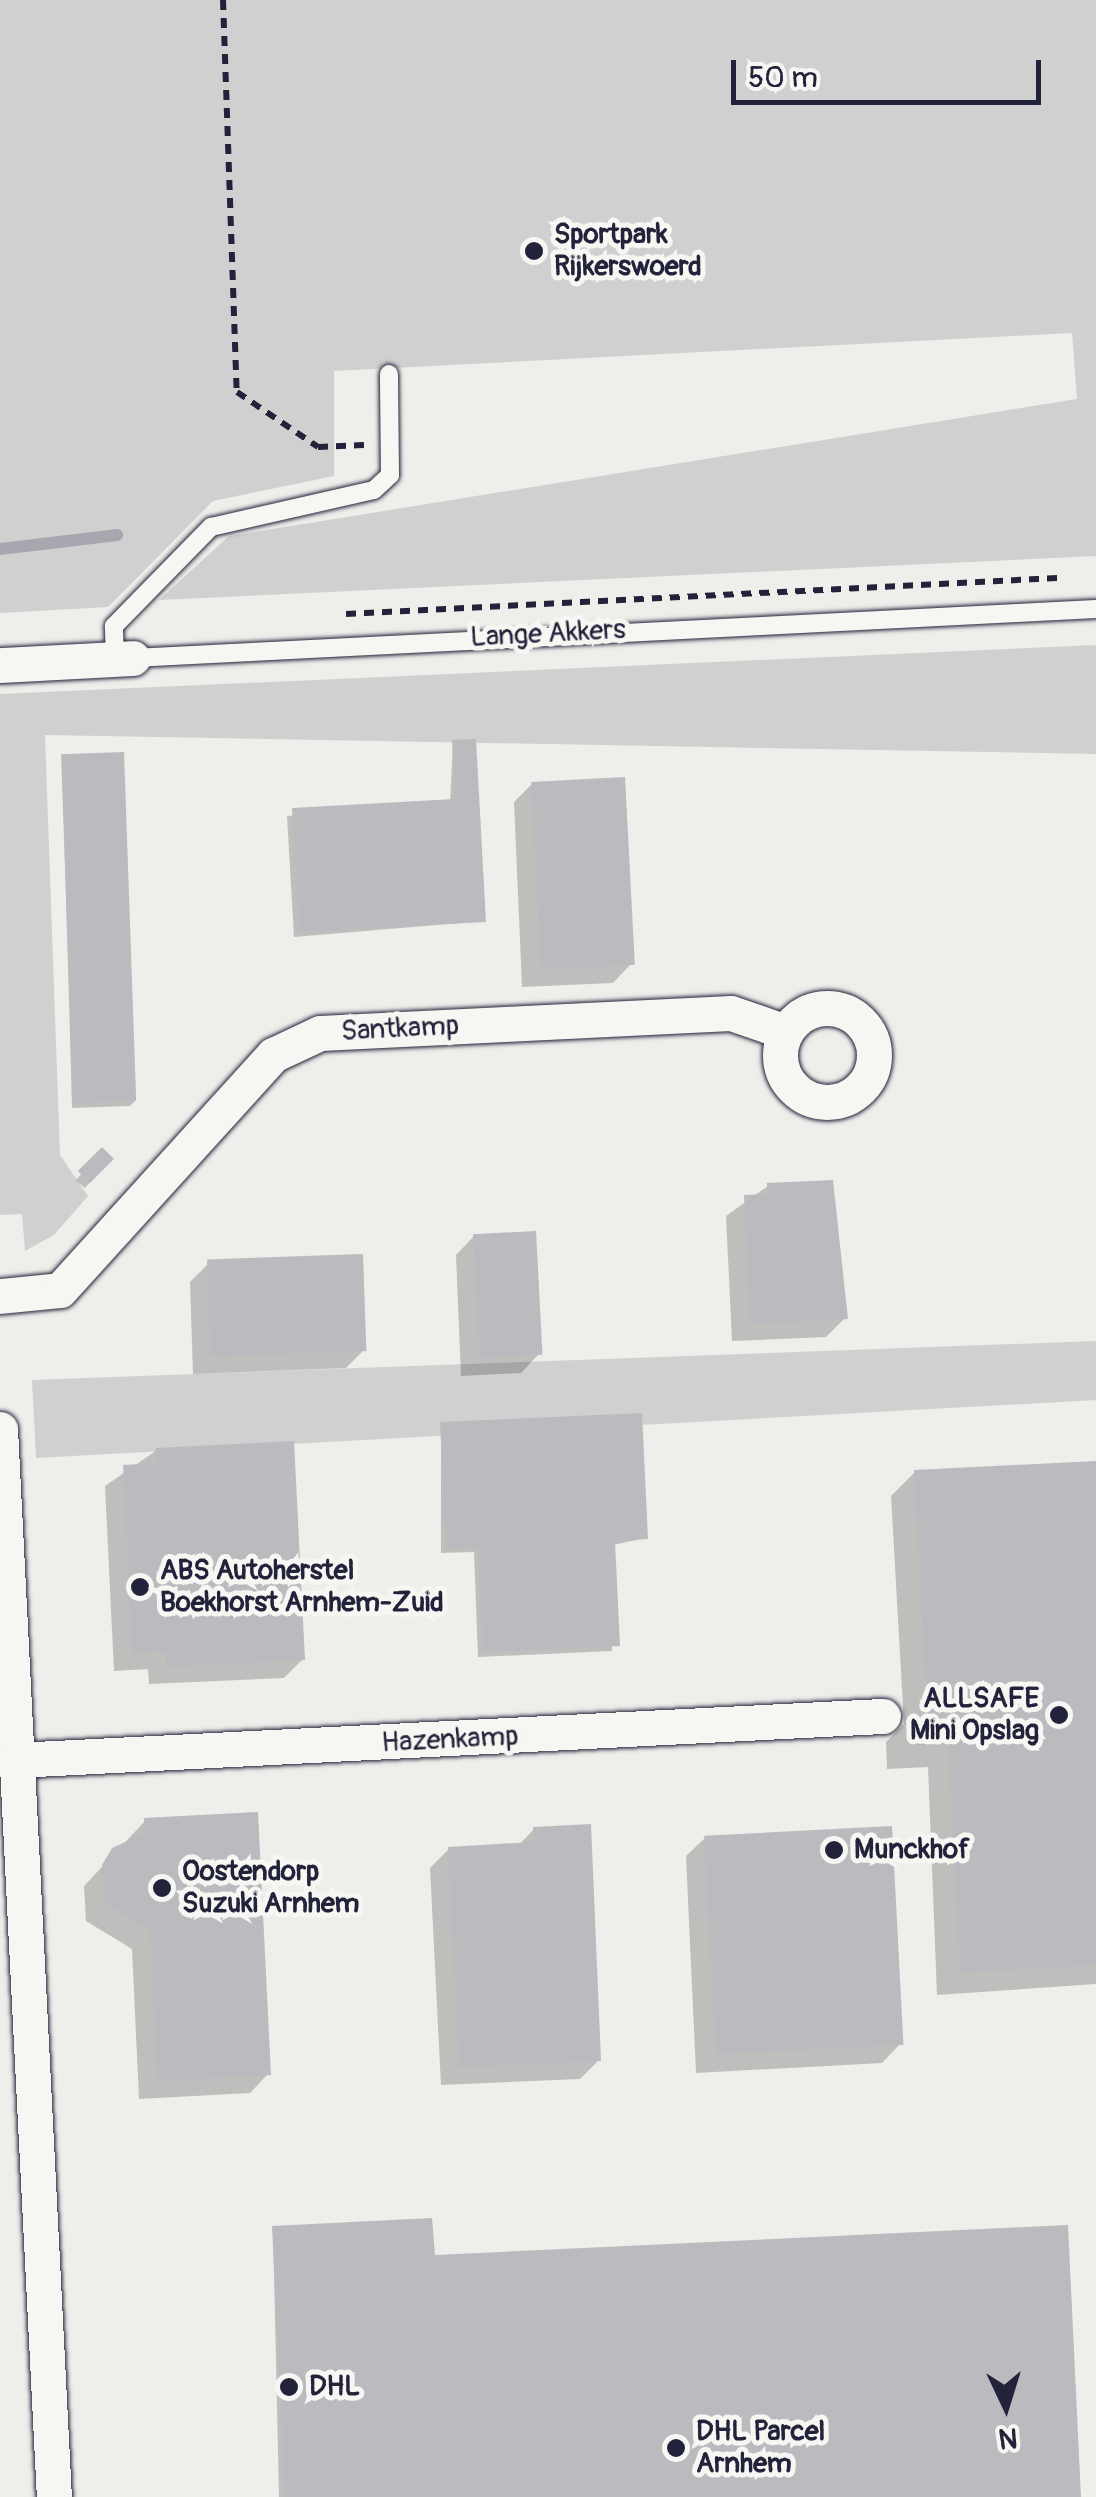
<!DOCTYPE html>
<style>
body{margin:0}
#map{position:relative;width:1096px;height:2497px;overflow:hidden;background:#eeeeeb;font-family:Pangolin,sans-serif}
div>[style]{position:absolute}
.green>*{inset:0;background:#d0d0d1}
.shadow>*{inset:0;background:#0003;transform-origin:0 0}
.stream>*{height:12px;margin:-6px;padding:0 6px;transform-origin:6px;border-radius:6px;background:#a7a7af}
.building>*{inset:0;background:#bbbbbf;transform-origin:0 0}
.path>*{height:6px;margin-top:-3px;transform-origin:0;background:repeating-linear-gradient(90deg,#22223b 0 10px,transparent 0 18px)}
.roads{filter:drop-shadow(0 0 2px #22223b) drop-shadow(0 0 2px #22223b)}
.service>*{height:18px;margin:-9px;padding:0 9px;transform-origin:9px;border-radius:9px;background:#f6f6f2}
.minor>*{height:35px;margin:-17.5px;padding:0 17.5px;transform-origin:17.5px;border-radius:17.5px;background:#f6f6f2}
.minor>.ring{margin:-17.5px;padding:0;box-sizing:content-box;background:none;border:35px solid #f6f6f2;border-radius:50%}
.dots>*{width:28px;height:28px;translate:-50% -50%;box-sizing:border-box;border:5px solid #f6f6f2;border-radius:50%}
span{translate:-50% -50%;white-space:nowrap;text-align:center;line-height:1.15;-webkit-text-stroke:10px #f6f6f2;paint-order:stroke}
.poi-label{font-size:28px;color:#22223b;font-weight:700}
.left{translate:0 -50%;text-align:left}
.right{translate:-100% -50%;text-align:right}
.street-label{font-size:28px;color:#22223b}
.north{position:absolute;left:956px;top:2357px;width:100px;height:100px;-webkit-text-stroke:8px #f6f6f2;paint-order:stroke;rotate:176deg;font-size:28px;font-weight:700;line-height:40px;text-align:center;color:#22223b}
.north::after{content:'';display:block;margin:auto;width:35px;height:45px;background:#22223b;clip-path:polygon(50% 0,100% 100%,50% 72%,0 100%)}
.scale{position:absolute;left:731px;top:60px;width:310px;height:45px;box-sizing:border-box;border:5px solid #22223b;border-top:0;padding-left:12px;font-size:30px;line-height:35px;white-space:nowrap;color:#22223b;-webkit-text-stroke:8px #f6f6f2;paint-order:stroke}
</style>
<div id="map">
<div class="green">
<div style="clip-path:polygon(0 0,1096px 0,1096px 556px,159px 600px,229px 536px,1077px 399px,1072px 333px,334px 371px,334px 476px,213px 501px,108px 607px,0 613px)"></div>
<div style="clip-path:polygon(1096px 645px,1096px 754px,45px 735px,60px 1155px,88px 1196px,54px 1235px,25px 1251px,22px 1214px,0 1215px,0 694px)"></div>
<div style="clip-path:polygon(1096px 1341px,1096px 1400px,36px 1458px,32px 1380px)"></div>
</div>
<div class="shadow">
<div style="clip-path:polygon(453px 743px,484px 921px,294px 937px,287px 816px,450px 802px)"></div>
<div style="clip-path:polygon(62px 757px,136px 1100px,130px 1106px,72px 1108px)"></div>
<div style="clip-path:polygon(532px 784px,631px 964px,613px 983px,522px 987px,514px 802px)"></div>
<div style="left:102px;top:1151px;width:12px;height:39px;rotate:42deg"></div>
<div style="clip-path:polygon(832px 1183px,845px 1318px,826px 1337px,732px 1341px,726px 1216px,768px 1186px)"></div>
<div style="clip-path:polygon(474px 1236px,539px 1354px,521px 1373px,461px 1376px,456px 1255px)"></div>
<div style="clip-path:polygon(208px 1264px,364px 1350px,346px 1368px,193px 1374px,190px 1282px)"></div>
<div style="clip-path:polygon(441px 1424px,646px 1538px,613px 1545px,612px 1651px,478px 1657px,474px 1552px,441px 1553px)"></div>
<div style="clip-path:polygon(157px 1450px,303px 1659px,284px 1678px,149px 1684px,148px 1669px,114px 1671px,105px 1486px)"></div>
<div style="clip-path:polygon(1096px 1464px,1096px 1984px,937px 1995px,928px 1767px,887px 1769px,886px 1742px,904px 1724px,891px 1496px,915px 1472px)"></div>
<div style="clip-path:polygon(145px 1821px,268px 2074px,250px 2093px,139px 2099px,132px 1949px,86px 1921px,84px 1886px)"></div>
<div style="clip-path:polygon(534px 1829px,599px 2060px,580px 2079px,441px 2085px,430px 1868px,449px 1849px,518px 1846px)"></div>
<div style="clip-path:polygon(705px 1838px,900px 2044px,882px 2063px,696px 2073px,686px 1856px)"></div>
<div style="clip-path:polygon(273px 2228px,432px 2258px,1079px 2497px,279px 2497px)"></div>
</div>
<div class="stream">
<div style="left:0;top:549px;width:118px;rotate:-6.8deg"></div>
</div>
<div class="building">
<div style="clip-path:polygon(476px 739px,486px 922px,299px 932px,292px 808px,455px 799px,452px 740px)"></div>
<div style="left:124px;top:752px;width:349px;height:63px;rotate:88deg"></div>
<div style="left:625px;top:777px;width:188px;height:94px;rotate:87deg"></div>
<div style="left:102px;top:1147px;width:17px;height:34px;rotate:45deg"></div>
<div style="clip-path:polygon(833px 1180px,848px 1319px,750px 1324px,744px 1195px,767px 1194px,767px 1183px)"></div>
<div style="left:536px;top:1231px;width:124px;height:63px;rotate:87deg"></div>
<div style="left:363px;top:1254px;width:97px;height:156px;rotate:88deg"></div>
<div style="clip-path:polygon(642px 1413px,648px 1539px,615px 1541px,620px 1646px,483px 1652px,478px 1547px,446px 1549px,440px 1422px)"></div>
<div style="clip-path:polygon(294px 1441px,305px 1660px,166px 1667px,166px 1651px,132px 1653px,123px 1465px,157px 1463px,156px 1448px)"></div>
<div style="clip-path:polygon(1096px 1461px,1096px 1965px,960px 1973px,948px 1744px,910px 1746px,909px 1715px,927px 1714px,914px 1470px)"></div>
<div style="clip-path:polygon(258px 1812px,271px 2075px,157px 2081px,150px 1930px,104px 1902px,102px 1865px,112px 1848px,145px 1833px,144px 1818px)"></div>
<div style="clip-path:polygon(591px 1824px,601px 2061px,459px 2067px,448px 1847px,533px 1842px,533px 1827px)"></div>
<div style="left:892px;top:1826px;width:219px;height:188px;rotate:87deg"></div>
<div style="clip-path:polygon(432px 2218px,435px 2255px,1068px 2225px,1081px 2497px,285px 2497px,272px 2226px)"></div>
</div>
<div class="path">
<div style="left:223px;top:0;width:392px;rotate:88deg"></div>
<div style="left:237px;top:392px;width:98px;rotate:34.2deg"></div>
<div style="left:318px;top:447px;width:46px;rotate:-2.5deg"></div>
<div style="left:346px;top:614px;width:712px;rotate:-2.9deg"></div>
</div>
<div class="roads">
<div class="service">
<div style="left:133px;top:658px;width:964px;rotate:-2.91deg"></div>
<div style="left:115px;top:659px;width:33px;rotate:-92deg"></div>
<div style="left:114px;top:626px;width:139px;rotate:-45.6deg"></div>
<div style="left:211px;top:527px;width:167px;rotate:-12.8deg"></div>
<div style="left:374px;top:490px;width:22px;rotate:-43deg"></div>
<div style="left:390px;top:475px;width:101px;rotate:-90.6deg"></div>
</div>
<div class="minor">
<div style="left:0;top:665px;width:133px;rotate:-3deg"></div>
<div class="ring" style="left:780px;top:1008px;width:59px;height:59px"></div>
<div style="left:0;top:1296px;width:60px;rotate:-5.7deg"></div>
<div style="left:60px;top:1290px;width:317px;rotate:-47.8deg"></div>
<div style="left:273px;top:1055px;width:52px;rotate:-25.1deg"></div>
<div style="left:320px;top:1033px;width:411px;rotate:-2.8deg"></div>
<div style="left:731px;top:1013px;width:58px;rotate:19.1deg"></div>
<div style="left:0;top:1429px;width:1069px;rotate:87.11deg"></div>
<div style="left:16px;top:1760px;width:868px;rotate:-2.91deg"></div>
</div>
</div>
<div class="dots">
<div style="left:534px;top:251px;background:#22223b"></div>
<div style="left:140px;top:1587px;background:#22223b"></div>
<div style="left:1059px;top:1715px;background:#22223b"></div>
<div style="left:834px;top:1850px;background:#22223b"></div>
<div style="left:162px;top:1888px;background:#22223b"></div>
<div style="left:289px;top:2387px;background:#22223b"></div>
<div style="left:676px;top:2448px;background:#22223b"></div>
</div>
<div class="poi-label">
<span class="left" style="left:554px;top:251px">Sportpark<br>Rijkerswoerd</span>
<span class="left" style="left:160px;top:1587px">ABS Autoherstel<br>Boekhorst Arnhem-Zuid</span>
<span class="right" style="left:1039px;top:1715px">ALLSAFE<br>Mini Opslag</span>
<span class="left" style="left:854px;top:1850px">Munckhof</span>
<span class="left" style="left:182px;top:1888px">Oostendorp<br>Suzuki Arnhem</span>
<span class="left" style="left:309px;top:2387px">DHL</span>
<span class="left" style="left:696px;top:2448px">DHL Parcel<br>Arnhem</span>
</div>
<div class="street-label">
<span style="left:548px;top:634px;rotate:-3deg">Lange Akkers</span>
<span style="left:400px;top:1029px;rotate:-3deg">Santkamp</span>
<span style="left:450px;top:1740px;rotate:-3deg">Hazenkamp</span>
</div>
<div class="north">N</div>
<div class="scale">50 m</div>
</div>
